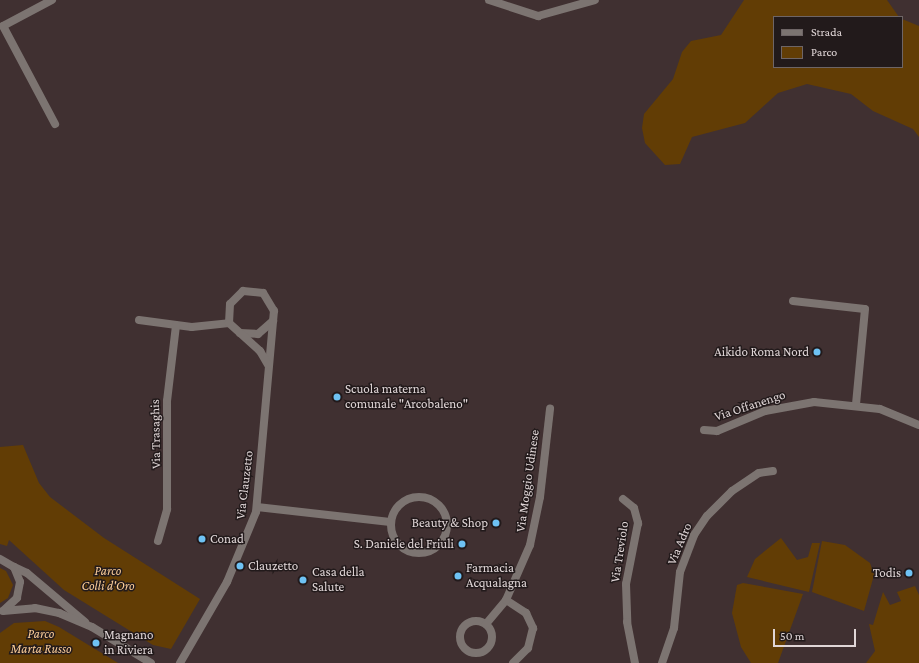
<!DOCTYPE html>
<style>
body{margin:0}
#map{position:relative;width:919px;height:663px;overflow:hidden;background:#403031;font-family:"Crimson Pro",serif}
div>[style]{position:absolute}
.green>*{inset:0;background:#623d05}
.street>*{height:8px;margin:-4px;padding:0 4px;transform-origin:4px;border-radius:4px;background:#7c7471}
.street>.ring{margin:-4px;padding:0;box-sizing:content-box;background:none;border:8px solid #7c7471;border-radius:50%}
.dots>*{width:11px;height:11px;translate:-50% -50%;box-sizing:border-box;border:2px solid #221a1b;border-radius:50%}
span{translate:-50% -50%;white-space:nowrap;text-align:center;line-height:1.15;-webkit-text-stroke:3px #221a1b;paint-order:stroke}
.poi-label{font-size:13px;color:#e0d6d7}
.right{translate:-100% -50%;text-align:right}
.left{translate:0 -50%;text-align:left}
.street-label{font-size:13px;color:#e0d6d7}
.park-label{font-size:13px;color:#fbcd98;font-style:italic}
.legend{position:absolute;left:773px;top:16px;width:130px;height:52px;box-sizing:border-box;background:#221a1b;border:1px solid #6e6566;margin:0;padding:5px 7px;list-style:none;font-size:12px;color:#e0d6d7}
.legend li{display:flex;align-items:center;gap:8px;height:20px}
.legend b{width:20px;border:1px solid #6e6566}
.scale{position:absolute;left:773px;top:629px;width:83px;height:18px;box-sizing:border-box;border:2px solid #e0d6d7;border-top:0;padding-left:5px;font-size:12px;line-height:14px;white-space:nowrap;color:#e0d6d7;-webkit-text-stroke:3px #221a1b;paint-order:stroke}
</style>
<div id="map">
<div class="green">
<div style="clip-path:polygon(744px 0,887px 0,899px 17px,774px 17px,774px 67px,902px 67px,902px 19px,919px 26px,919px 137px,913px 129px,873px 111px,851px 94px,807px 84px,778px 93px,745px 123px,692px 137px,680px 164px,665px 165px,645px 143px,642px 128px,644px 114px,673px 79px,682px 52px,691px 41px,721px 35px)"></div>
<div style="clip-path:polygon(23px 445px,39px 483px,50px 497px,104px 538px,200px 599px,171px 649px,153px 645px,64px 590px,9px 540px,7px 546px,0 544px,0 447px)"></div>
<div style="clip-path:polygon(781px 538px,797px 560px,808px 557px,812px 543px,820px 543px,809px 592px,747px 577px,755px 559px)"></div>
<div style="clip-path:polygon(822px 541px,845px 545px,870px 563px,874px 575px,864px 611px,812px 592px)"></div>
<div style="clip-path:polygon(0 568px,6px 571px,13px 585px,8px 598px,0 603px)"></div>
<div style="clip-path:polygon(743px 583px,803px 594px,778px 663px,751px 663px,741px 647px,732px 613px,737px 585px)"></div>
<div style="clip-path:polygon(915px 586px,919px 595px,919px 663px,866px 663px,875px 651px,869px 624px,873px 625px,883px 592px,890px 605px,901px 601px,897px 592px)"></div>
<div style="clip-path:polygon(45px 621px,59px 627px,118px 663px,0 663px,0 633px,14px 623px)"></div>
</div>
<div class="street">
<div style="left:52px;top:0;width:55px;rotate:152deg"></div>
<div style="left:3px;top:26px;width:111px;rotate:62deg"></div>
<div style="left:489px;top:0;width:52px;rotate:18.1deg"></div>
<div style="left:538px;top:16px;width:59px;rotate:-15.7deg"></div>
<div style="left:793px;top:301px;width:72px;rotate:6.3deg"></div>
<div style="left:865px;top:309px;width:96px;rotate:95.4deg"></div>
<div style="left:139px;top:320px;width:53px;rotate:7.5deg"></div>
<div style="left:192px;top:327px;width:37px;rotate:-6deg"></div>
<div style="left:240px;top:333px;width:18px;rotate:3deg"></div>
<div style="left:258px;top:334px;width:20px;rotate:-41deg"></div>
<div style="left:704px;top:430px;width:13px;rotate:4deg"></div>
<div style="left:717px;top:431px;width:52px;rotate:-22.6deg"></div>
<div style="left:765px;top:411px;width:50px;rotate:-10.4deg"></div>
<div style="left:814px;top:402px;width:66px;rotate:6.1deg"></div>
<div style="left:880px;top:409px;width:42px;rotate:22.3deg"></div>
<div class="ring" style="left:391px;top:497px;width:48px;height:48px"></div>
<div style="left:623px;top:499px;width:14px;rotate:39deg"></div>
<div style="left:634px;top:508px;width:16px;rotate:75deg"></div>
<div style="left:638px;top:523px;width:62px;rotate:101.1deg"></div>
<div style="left:626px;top:584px;width:38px;rotate:88deg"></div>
<div style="left:627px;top:622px;width:42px;rotate:79deg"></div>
<div style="left:257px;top:507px;width:134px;rotate:6.4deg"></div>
<div style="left:158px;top:541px;width:33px;rotate:-74deg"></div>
<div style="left:167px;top:509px;width:108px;rotate:-90deg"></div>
<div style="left:167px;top:401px;width:76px;rotate:-83.2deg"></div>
<div style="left:0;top:559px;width:16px;rotate:30deg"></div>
<div style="left:14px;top:567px;width:16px;rotate:68deg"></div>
<div style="left:20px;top:582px;width:16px;rotate:101deg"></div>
<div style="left:17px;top:598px;width:18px;rotate:137deg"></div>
<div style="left:14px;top:567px;width:14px;rotate:25deg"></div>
<div style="left:27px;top:573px;width:76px;rotate:40.2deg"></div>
<div style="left:506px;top:600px;width:24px;rotate:33deg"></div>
<div style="left:526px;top:613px;width:17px;rotate:65deg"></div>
<div style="left:533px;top:628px;width:21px;rotate:104deg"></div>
<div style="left:528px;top:648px;width:21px;rotate:135deg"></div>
<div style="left:3px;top:611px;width:32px;rotate:-5deg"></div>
<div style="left:35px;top:608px;width:25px;rotate:12deg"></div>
<div style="left:59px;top:613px;width:36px;rotate:23deg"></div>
<div style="left:92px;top:627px;width:69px;rotate:31.4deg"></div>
<div class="ring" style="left:460px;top:621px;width:24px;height:24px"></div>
<div style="left:486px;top:624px;width:31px;rotate:-50deg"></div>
<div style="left:506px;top:600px;width:60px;rotate:-66.4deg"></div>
<div style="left:530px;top:545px;width:49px;rotate:-78.2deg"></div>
<div style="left:540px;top:497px;width:89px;rotate:-83.5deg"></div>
<div style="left:180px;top:663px;width:94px;rotate:-59.9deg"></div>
<div style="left:227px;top:582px;width:76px;rotate:-67.5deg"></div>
<div style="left:256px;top:512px;width:202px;rotate:-84.9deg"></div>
<div style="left:274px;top:311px;width:21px;rotate:-121deg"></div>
<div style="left:263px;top:293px;width:20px;rotate:-174deg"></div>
<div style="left:243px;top:291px;width:18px;rotate:135deg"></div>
<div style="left:230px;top:304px;width:19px;rotate:93deg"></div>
<div style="left:229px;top:323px;width:42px;rotate:42.1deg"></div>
<div style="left:260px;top:351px;width:16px;rotate:60deg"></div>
<div style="left:662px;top:663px;width:37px;rotate:-71deg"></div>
<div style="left:674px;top:628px;width:56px;rotate:-83.9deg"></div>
<div style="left:680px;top:572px;width:40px;rotate:-69deg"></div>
<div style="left:694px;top:535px;width:23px;rotate:-56deg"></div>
<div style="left:707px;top:516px;width:35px;rotate:-45deg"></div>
<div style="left:732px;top:491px;width:32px;rotate:-34deg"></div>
<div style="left:759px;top:473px;width:14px;rotate:-8deg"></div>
</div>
<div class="dots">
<div style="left:817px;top:352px;background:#6ec2f4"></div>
<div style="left:337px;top:397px;background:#6ec2f4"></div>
<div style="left:496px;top:523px;background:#6ec2f4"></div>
<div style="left:202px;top:539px;background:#6ec2f4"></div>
<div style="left:462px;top:544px;background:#6ec2f4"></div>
<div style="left:240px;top:566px;background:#6ec2f4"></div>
<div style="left:909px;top:573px;background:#6ec2f4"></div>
<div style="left:458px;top:576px;background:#6ec2f4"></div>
<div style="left:303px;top:580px;background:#6ec2f4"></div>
<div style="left:96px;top:643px;background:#6ec2f4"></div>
</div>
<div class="poi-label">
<span class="right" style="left:809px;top:352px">Aikido Roma Nord</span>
<span class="left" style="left:345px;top:397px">Scuola materna<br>comunale "Arcobaleno"</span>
<span class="right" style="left:488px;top:523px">Beauty &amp; Shop</span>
<span class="left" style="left:210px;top:539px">Conad</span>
<span class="right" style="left:454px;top:544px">S. Daniele del Friuli</span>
<span class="left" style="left:248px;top:566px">Clauzetto</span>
<span class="left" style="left:466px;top:576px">Farmacia<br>Acqualagna</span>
<span class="left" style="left:312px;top:580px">Casa della<br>Salute</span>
<span class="right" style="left:901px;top:573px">Todis</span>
<span class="left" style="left:104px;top:643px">Magnano<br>in Riviera</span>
</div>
<div class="street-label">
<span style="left:750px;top:406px;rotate:-18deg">Via Offanengo</span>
<span style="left:156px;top:434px;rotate:-91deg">Via Trasaghis</span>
<span style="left:528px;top:481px;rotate:-82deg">Via Moggio Udinese</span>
<span style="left:245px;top:485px;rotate:-83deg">Via Clauzetto</span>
<span style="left:680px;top:544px;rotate:-67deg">Via Adro</span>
<span style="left:620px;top:552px;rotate:-81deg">Via Treviolo</span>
</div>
<div class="park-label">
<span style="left:108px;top:579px">Parco<br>Colli d'Oro</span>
<span style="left:41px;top:642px">Parco<br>Marta Russo</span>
</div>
<ul class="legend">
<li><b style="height:5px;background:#7c7471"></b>Strada</li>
<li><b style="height:11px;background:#623d05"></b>Parco</li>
</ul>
<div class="scale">50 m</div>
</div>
